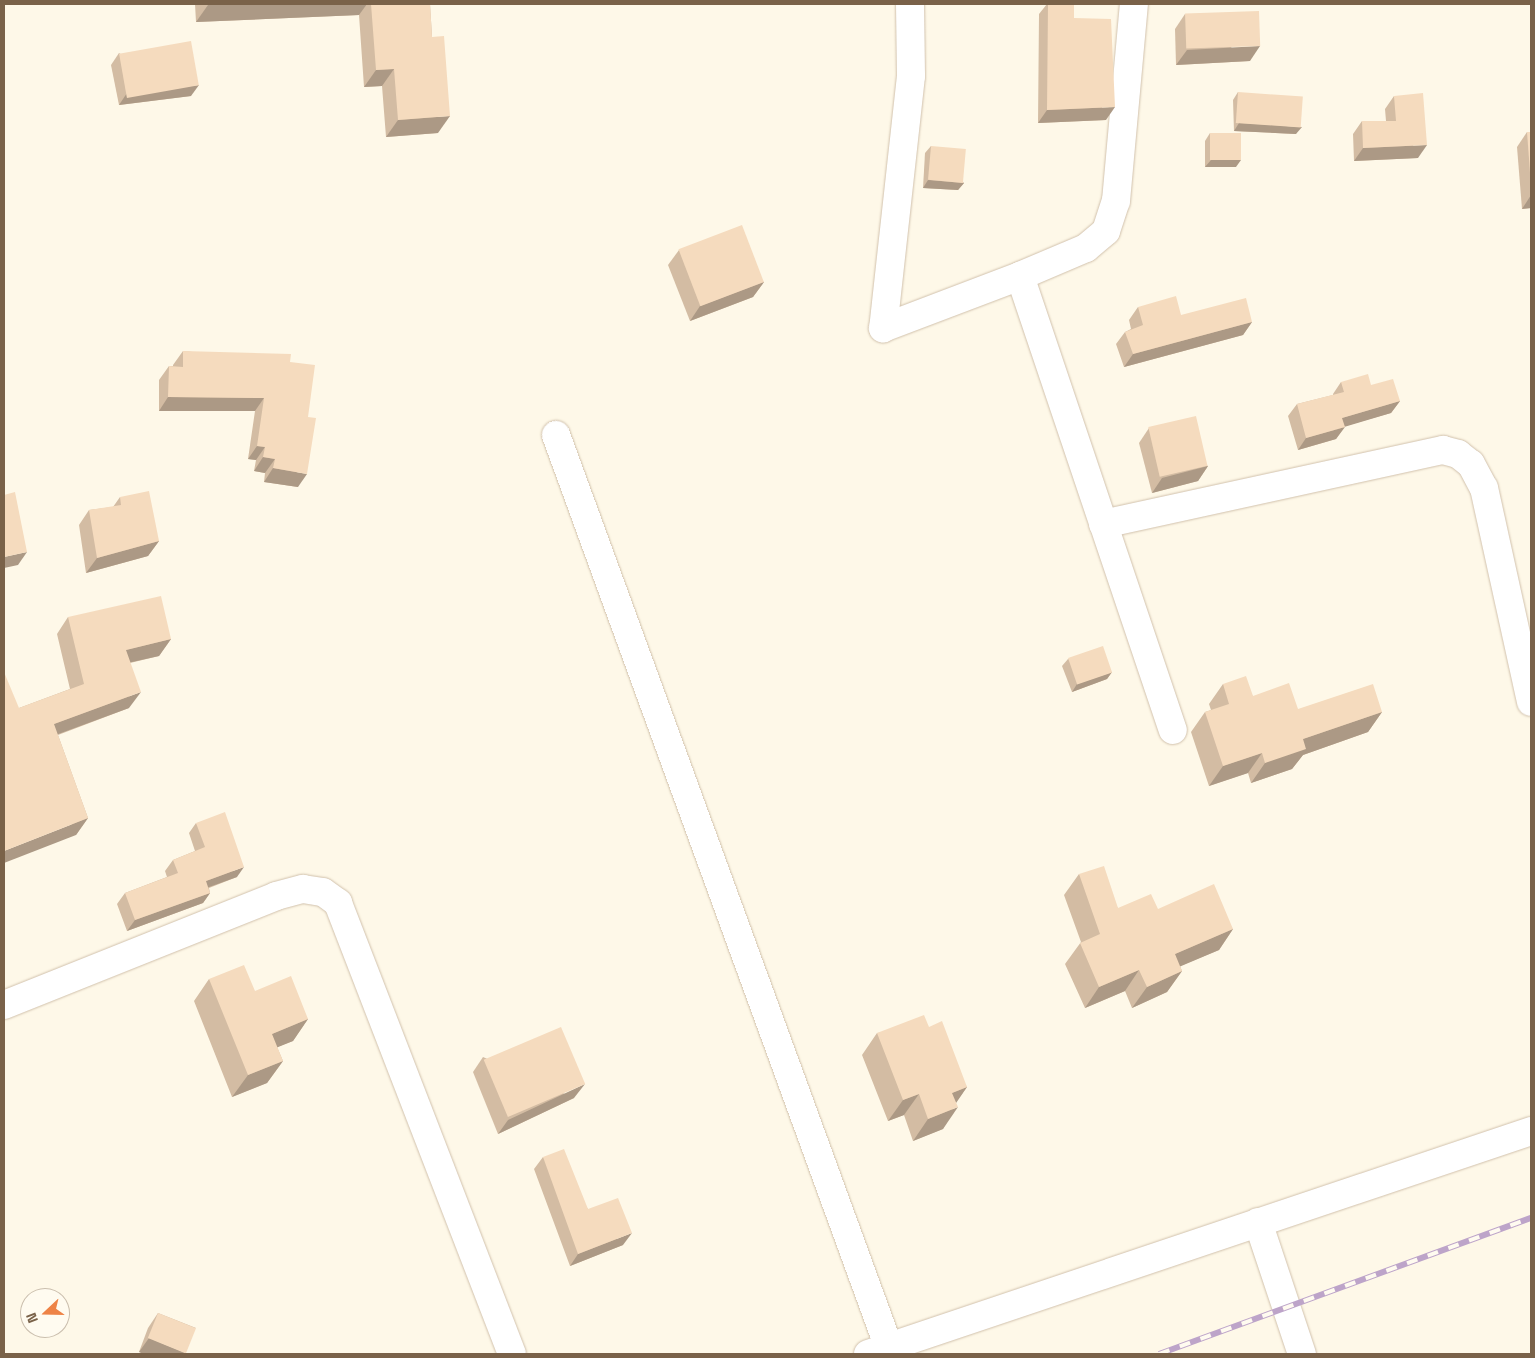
<!DOCTYPE html>
<style>
body{margin:0}
#map{position:relative;width:1535px;height:1358px;overflow:hidden;background:#fef8e8;font-family:"Space Grotesk",sans-serif}
div>[style]{position:absolute}
.roads{filter:drop-shadow(0 0 1px #d1c1ac) drop-shadow(0 0 1px #d1c1ac)}
.minor>*{height:28px;margin:-14px;padding:0 14px;transform-origin:14px;border-radius:14px;background:#fff}
.rail>*{height:5.5px;margin-top:-2.75px;transform-origin:0;background:repeating-linear-gradient(90deg,#fffbf0 0 11px,#bda4c9 0 22px);box-sizing:border-box;border-block:1px solid #bda4c9}
.wall>*{inset:0;background:#d3bca3}
.shaded-wall>*{inset:0;background:#ac9985}
.building>*{inset:0;background:#f5dbbe;transform-origin:0 0}
span{translate:-50% -50%;white-space:nowrap;text-align:center;line-height:1.15;-webkit-text-stroke:5px #fffbf0;paint-order:stroke}
.frame{position:absolute;inset:0;border:5px solid #7a6249;pointer-events:none}
.north{position:absolute;left:20px;top:1288px;width:50px;height:50px;box-sizing:border-box;background:#fffbf0;border:1px solid #cabead;border-radius:50%;rotate:249deg;font-size:14px;font-weight:700;line-height:20px;text-align:center;color:#7a6249}
.north::after{content:'';display:block;margin:auto;width:18px;height:22px;background:#ee8346;clip-path:polygon(50% 0,100% 100%,50% 72%,0 100%)}
</style>
<div id="map">
<div class="roads">
<div class="minor">
<div style="left:910px;top:4px;width:72px;rotate:89.2deg"></div>
<div style="left:911px;top:76px;width:254px;rotate:96.3deg"></div>
<div style="left:883px;top:328px;width:147px;rotate:-20.8deg"></div>
<div style="left:1020px;top:276px;width:479px;rotate:71.4deg"></div>
<div style="left:1020px;top:276px;width:72px;rotate:-23deg"></div>
<div style="left:1086px;top:248px;width:26px;rotate:-40deg"></div>
<div style="left:1106px;top:231px;width:32px;rotate:-72deg"></div>
<div style="left:1116px;top:201px;width:198px;rotate:-84.8deg"></div>
<div style="left:556px;top:435px;width:969px;rotate:69.96deg"></div>
<div style="left:1103px;top:524px;width:348px;rotate:-12.3deg"></div>
<div style="left:1443px;top:450px;width:16px;rotate:15deg"></div>
<div style="left:1458px;top:454px;width:16px;rotate:38deg"></div>
<div style="left:1471px;top:464px;width:27px;rotate:62deg"></div>
<div style="left:1484px;top:488px;width:219px;rotate:77.6deg"></div>
<div style="left:4px;top:1005px;width:293px;rotate:-21.8deg"></div>
<div style="left:276px;top:896px;width:28px;rotate:-15deg"></div>
<div style="left:303px;top:889px;width:20px;rotate:9deg"></div>
<div style="left:323px;top:892px;width:19px;rotate:36deg"></div>
<div style="left:338px;top:903px;width:483px;rotate:68.9deg"></div>
<div style="left:1258px;top:1222px;width:139px;rotate:71.6deg"></div>
<div style="left:868px;top:1354px;width:699px;rotate:-18.59deg"></div>
</div>
</div>
<div class="rail">
<div style="left:1159px;top:1354px;width:396px;rotate:-20.1deg"></div>
</div>
<div class="wall">
<div style="clip-path:polygon(195px 4px,430px 4px,438px 133px,386px 137px,382px 86px,364px 87px,359px 15px,196px 22px)"></div>
<div style="clip-path:polygon(1047px 4px,1074px 4px,1074px 18px,1106px 120px,1038px 123px,1039px 14px)"></div>
<div style="clip-path:polygon(1185px 14px,1250px 61px,1176px 65px,1175px 29px)"></div>
<div style="clip-path:polygon(119px 53px,191px 96px,119px 105px,111px 65px)"></div>
<div style="clip-path:polygon(1238px 92px,1296px 134px,1234px 131px,1233px 100px)"></div>
<div style="clip-path:polygon(1394px 96px,1418px 158px,1354px 161px,1353px 134px,1362px 121px,1386px 121px,1385px 109px)"></div>
<div style="clip-path:polygon(1527px 132px,1531px 132px,1531px 208px,1522px 209px,1517px 147px)"></div>
<div style="clip-path:polygon(1210px 133px,1236px 167px,1205px 167px,1205px 141px)"></div>
<div style="clip-path:polygon(931px 146px,964px 183px,958px 190px,923px 188px,925px 153px)"></div>
<div style="clip-path:polygon(679px 250px,764px 282px,753px 297px,690px 321px,668px 265px)"></div>
<div style="clip-path:polygon(1138px 307px,1181px 315px,1252px 322px,1243px 335px,1124px 367px,1116px 344px,1125px 332px,1131px 329px,1129px 320px)"></div>
<div style="clip-path:polygon(183px 351px,290px 362px,298px 487px,264px 482px,265px 473px,254px 471px,256px 460px,248px 459px,255px 411px,159px 411px,159px 380px,169px 366px,173px 366px,173px 365px)"></div>
<div style="clip-path:polygon(1341px 382px,1371px 385px,1400px 401px,1391px 413px,1345px 426px,1336px 439px,1298px 450px,1288px 416px,1297px 404px,1333px 395px,1333px 394px)"></div>
<div style="clip-path:polygon(1149px 428px,1208px 466px,1198px 481px,1152px 493px,1139px 443px)"></div>
<div style="clip-path:polygon(120px 497px,159px 541px,148px 556px,86px 573px,79px 525px,89px 510px,113px 507px)"></div>
<div style="clip-path:polygon(68px 617px,171px 639px,159px 656px,130px 663px,129px 708px,58px 735px,88px 818px,76px 835px,19px 708px,70px 689px,57px 634px)"></div>
<div style="clip-path:polygon(1068px 659px,1112px 672px,1107px 679px,1072px 692px,1062px 666px)"></div>
<div style="clip-path:polygon(1223px 684px,1253px 696px,1298px 709px,1382px 712px,1368px 732px,1303px 755px,1292px 769px,1251px 783px,1248px 773px,1209px 786px,1191px 732px,1205px 712px,1211px 710px,1209px 704px)"></div>
<div style="clip-path:polygon(196px 823px,237px 877px,209px 888px,210px 893px,203px 903px,127px 931px,117px 904px,125px 893px,167px 877px,165px 871px,173px 860px,195px 851px,189px 833px)"></div>
<div style="clip-path:polygon(1079px 874px,1118px 908px,1158px 909px,1233px 929px,1219px 950px,1180px 966px,1182px 971px,1167px 992px,1132px 1008px,1125px 991px,1085px 1008px,1065px 964px,1081px 942px,1064px 895px)"></div>
<div style="clip-path:polygon(209px 979px,255px 991px,308px 1019px,293px 1041px,277px 1047px,283px 1061px,267px 1083px,232px 1097px,194px 1001px)"></div>
<div style="clip-path:polygon(929px 1027px,967px 1087px,956px 1102px,943px 1129px,913px 1141px,904px 1115px,888px 1121px,862px 1055px,877px 1033px)"></div>
<div style="clip-path:polygon(483px 1057px,574px 1098px,498px 1134px,473px 1072px)"></div>
<div style="clip-path:polygon(543px 1157px,588px 1209px,623px 1245px,570px 1266px,534px 1169px)"></div>
<div style="clip-path:polygon(158px 1313px,196px 1328px,139px 1352px,148px 1328px)"></div>
</div>
<div class="shaded-wall">
<div style="clip-path:polygon(238px 4px,367px 4px,359px 15px,196px 22px,208px 5px)"></div>
<div style="clip-path:polygon(1260px 46px,1250px 61px,1176px 65px,1187px 50px)"></div>
<div style="clip-path:polygon(394px 69px,382px 86px,364px 87px,376px 70px)"></div>
<div style="clip-path:polygon(199px 85px,191px 96px,119px 105px,127px 93px)"></div>
<div style="clip-path:polygon(1115px 107px,1106px 120px,1038px 123px,1047px 110px)"></div>
<div style="clip-path:polygon(450px 116px,438px 133px,386px 137px,398px 120px)"></div>
<div style="clip-path:polygon(1239px 123px,1302px 127px,1296px 134px,1234px 131px)"></div>
<div style="clip-path:polygon(1427px 145px,1418px 158px,1354px 161px,1363px 148px)"></div>
<div style="clip-path:polygon(1211px 160px,1241px 160px,1236px 167px,1205px 167px)"></div>
<div style="clip-path:polygon(928px 180px,964px 183px,958px 190px,923px 188px)"></div>
<div style="clip-path:polygon(1531px 195px,1531px 208px,1522px 209px)"></div>
<div style="clip-path:polygon(764px 282px,753px 297px,690px 321px,700px 306px)"></div>
<div style="clip-path:polygon(1252px 322px,1243px 335px,1124px 367px,1133px 354px)"></div>
<div style="clip-path:polygon(168px 397px,264px 398px,255px 411px,159px 411px)"></div>
<div style="clip-path:polygon(1400px 401px,1391px 413px,1334px 430px,1342px 418px)"></div>
<div style="clip-path:polygon(1345px 427px,1336px 439px,1298px 450px,1306px 438px)"></div>
<div style="clip-path:polygon(257px 446px,265px 447px,256px 460px,248px 459px)"></div>
<div style="clip-path:polygon(263px 457px,275px 459px,265px 473px,254px 471px)"></div>
<div style="clip-path:polygon(1208px 466px,1198px 481px,1152px 493px,1162px 478px)"></div>
<div style="clip-path:polygon(273px 468px,307px 474px,298px 487px,264px 482px)"></div>
<div style="clip-path:polygon(159px 541px,148px 556px,86px 573px,97px 558px)"></div>
<div style="clip-path:polygon(27px 552px,18px 565px,4px 568px,4px 557px)"></div>
<div style="clip-path:polygon(171px 639px,159px 656px,114px 666px,126px 650px)"></div>
<div style="clip-path:polygon(1112px 672px,1107px 679px,1072px 692px,1077px 684px)"></div>
<div style="clip-path:polygon(141px 692px,129px 708px,42px 740px,54px 724px)"></div>
<div style="clip-path:polygon(1382px 712px,1368px 732px,1303px 755px,1292px 769px,1251px 783px,1265px 763px,1303px 739px)"></div>
<div style="clip-path:polygon(1262px 753px,1248px 773px,1209px 786px,1223px 766px)"></div>
<div style="clip-path:polygon(88px 818px,76px 835px,4px 863px,4px 851px)"></div>
<div style="clip-path:polygon(244px 867px,237px 877px,198px 891px,206px 881px)"></div>
<div style="clip-path:polygon(210px 893px,203px 903px,127px 931px,135px 920px)"></div>
<div style="clip-path:polygon(1233px 929px,1219px 950px,1160px 975px,1175px 954px)"></div>
<div style="clip-path:polygon(1139px 970px,1125px 991px,1085px 1008px,1099px 987px)"></div>
<div style="clip-path:polygon(1182px 971px,1167px 992px,1132px 1008px,1147px 987px)"></div>
<div style="clip-path:polygon(308px 1019px,293px 1041px,256px 1056px,272px 1034px)"></div>
<div style="clip-path:polygon(283px 1061px,267px 1083px,232px 1097px,248px 1075px)"></div>
<div style="clip-path:polygon(585px 1084px,574px 1098px,498px 1134px,508px 1120px)"></div>
<div style="clip-path:polygon(967px 1087px,952px 1109px,952px 1093px)"></div>
<div style="clip-path:polygon(919px 1094px,904px 1115px,888px 1121px,903px 1100px)"></div>
<div style="clip-path:polygon(958px 1107px,943px 1129px,913px 1141px,928px 1119px)"></div>
<div style="clip-path:polygon(632px 1233px,623px 1245px,570px 1266px,578px 1254px)"></div>
<div style="clip-path:polygon(149px 1338px,186px 1353px,185px 1354px,143px 1354px,139px 1352px)"></div>
</div>
<div class="building">
<div style="clip-path:polygon(208px 4px,238px 4px,208px 5px)"></div>
<div style="clip-path:polygon(371px 4px,430px 4px,432px 37px,444px 36px,450px 116px,398px 120px,394px 69px,376px 70px)"></div>
<div style="clip-path:polygon(1048px 4px,1074px 4px,1074px 18px,1111px 19px,1115px 107px,1047px 110px)"></div>
<div style="left:1259px;top:11px;width:35px;height:74px;rotate:88deg"></div>
<div style="left:191px;top:41px;width:45px;height:73px;rotate:80deg"></div>
<div style="left:1238px;top:92px;width:65px;height:31px;rotate:4deg"></div>
<div style="clip-path:polygon(1423px 93px,1427px 145px,1363px 148px,1362px 121px,1396px 121px,1394px 96px)"></div>
<div style="clip-path:polygon(1527px 132px,1531px 132px,1531px 186px)"></div>
<div style="left:1210px;top:133px;width:31px;height:27px"></div>
<div style="left:931px;top:146px;width:35px;height:34px;rotate:5deg"></div>
<div style="left:742px;top:225px;width:61px;height:68px;rotate:69deg"></div>
<div style="clip-path:polygon(1176px 296px,1181px 315px,1246px 298px,1252px 322px,1133px 354px,1125px 332px,1143px 325px,1138px 307px)"></div>
<div style="clip-path:polygon(183px 351px,291px 354px,290px 362px,315px 365px,308px 417px,316px 418px,307px 474px,273px 468px,275px 459px,263px 457px,265px 447px,257px 446px,264px 398px,168px 397px,169px 366px,183px 367px)"></div>
<div style="clip-path:polygon(1368px 374px,1371px 385px,1393px 379px,1400px 401px,1342px 418px,1345px 427px,1306px 438px,1297px 404px,1344px 392px,1341px 382px)"></div>
<div style="left:1196px;top:416px;width:51px;height:49px;rotate:77deg"></div>
<div style="clip-path:polygon(149px 491px,159px 541px,97px 558px,89px 510px,121px 505px,120px 497px)"></div>
<div style="clip-path:polygon(15px 492px,27px 552px,4px 557px,4px 495px)"></div>
<div style="clip-path:polygon(161px 596px,171px 639px,126px 650px,141px 692px,54px 724px,88px 818px,4px 851px,4px 672px,19px 708px,84px 684px,68px 617px)"></div>
<div style="left:1103px;top:646px;width:28px;height:37px;rotate:71deg"></div>
<div style="clip-path:polygon(1246px 676px,1253px 696px,1289px 683px,1298px 709px,1373px 684px,1382px 712px,1303px 739px,1306px 749px,1265px 763px,1262px 753px,1223px 766px,1205px 712px,1229px 704px,1223px 684px)"></div>
<div style="clip-path:polygon(225px 812px,244px 867px,206px 881px,210px 893px,135px 920px,125px 893px,178px 873px,173px 860px,205px 847px,196px 823px)"></div>
<div style="clip-path:polygon(1104px 866px,1118px 908px,1151px 894px,1158px 909px,1214px 884px,1233px 929px,1175px 954px,1182px 971px,1147px 987px,1139px 970px,1099px 987px,1080px 943px,1100px 934px,1079px 874px)"></div>
<div style="clip-path:polygon(244px 965px,255px 991px,291px 976px,308px 1019px,272px 1034px,283px 1061px,248px 1075px,209px 979px)"></div>
<div style="clip-path:polygon(924px 1015px,929px 1027px,942px 1021px,967px 1087px,952px 1093px,958px 1107px,928px 1119px,919px 1094px,903px 1100px,877px 1033px)"></div>
<div style="left:561px;top:1027px;width:62px;height:84px;rotate:67deg"></div>
<div style="clip-path:polygon(564px 1149px,588px 1209px,618px 1198px,632px 1233px,578px 1254px,543px 1157px)"></div>
<div style="left:158px;top:1313px;width:41px;height:27px;rotate:22deg"></div>
</div>
<div class="frame"></div>
<div class="north">N</div>
</div>
